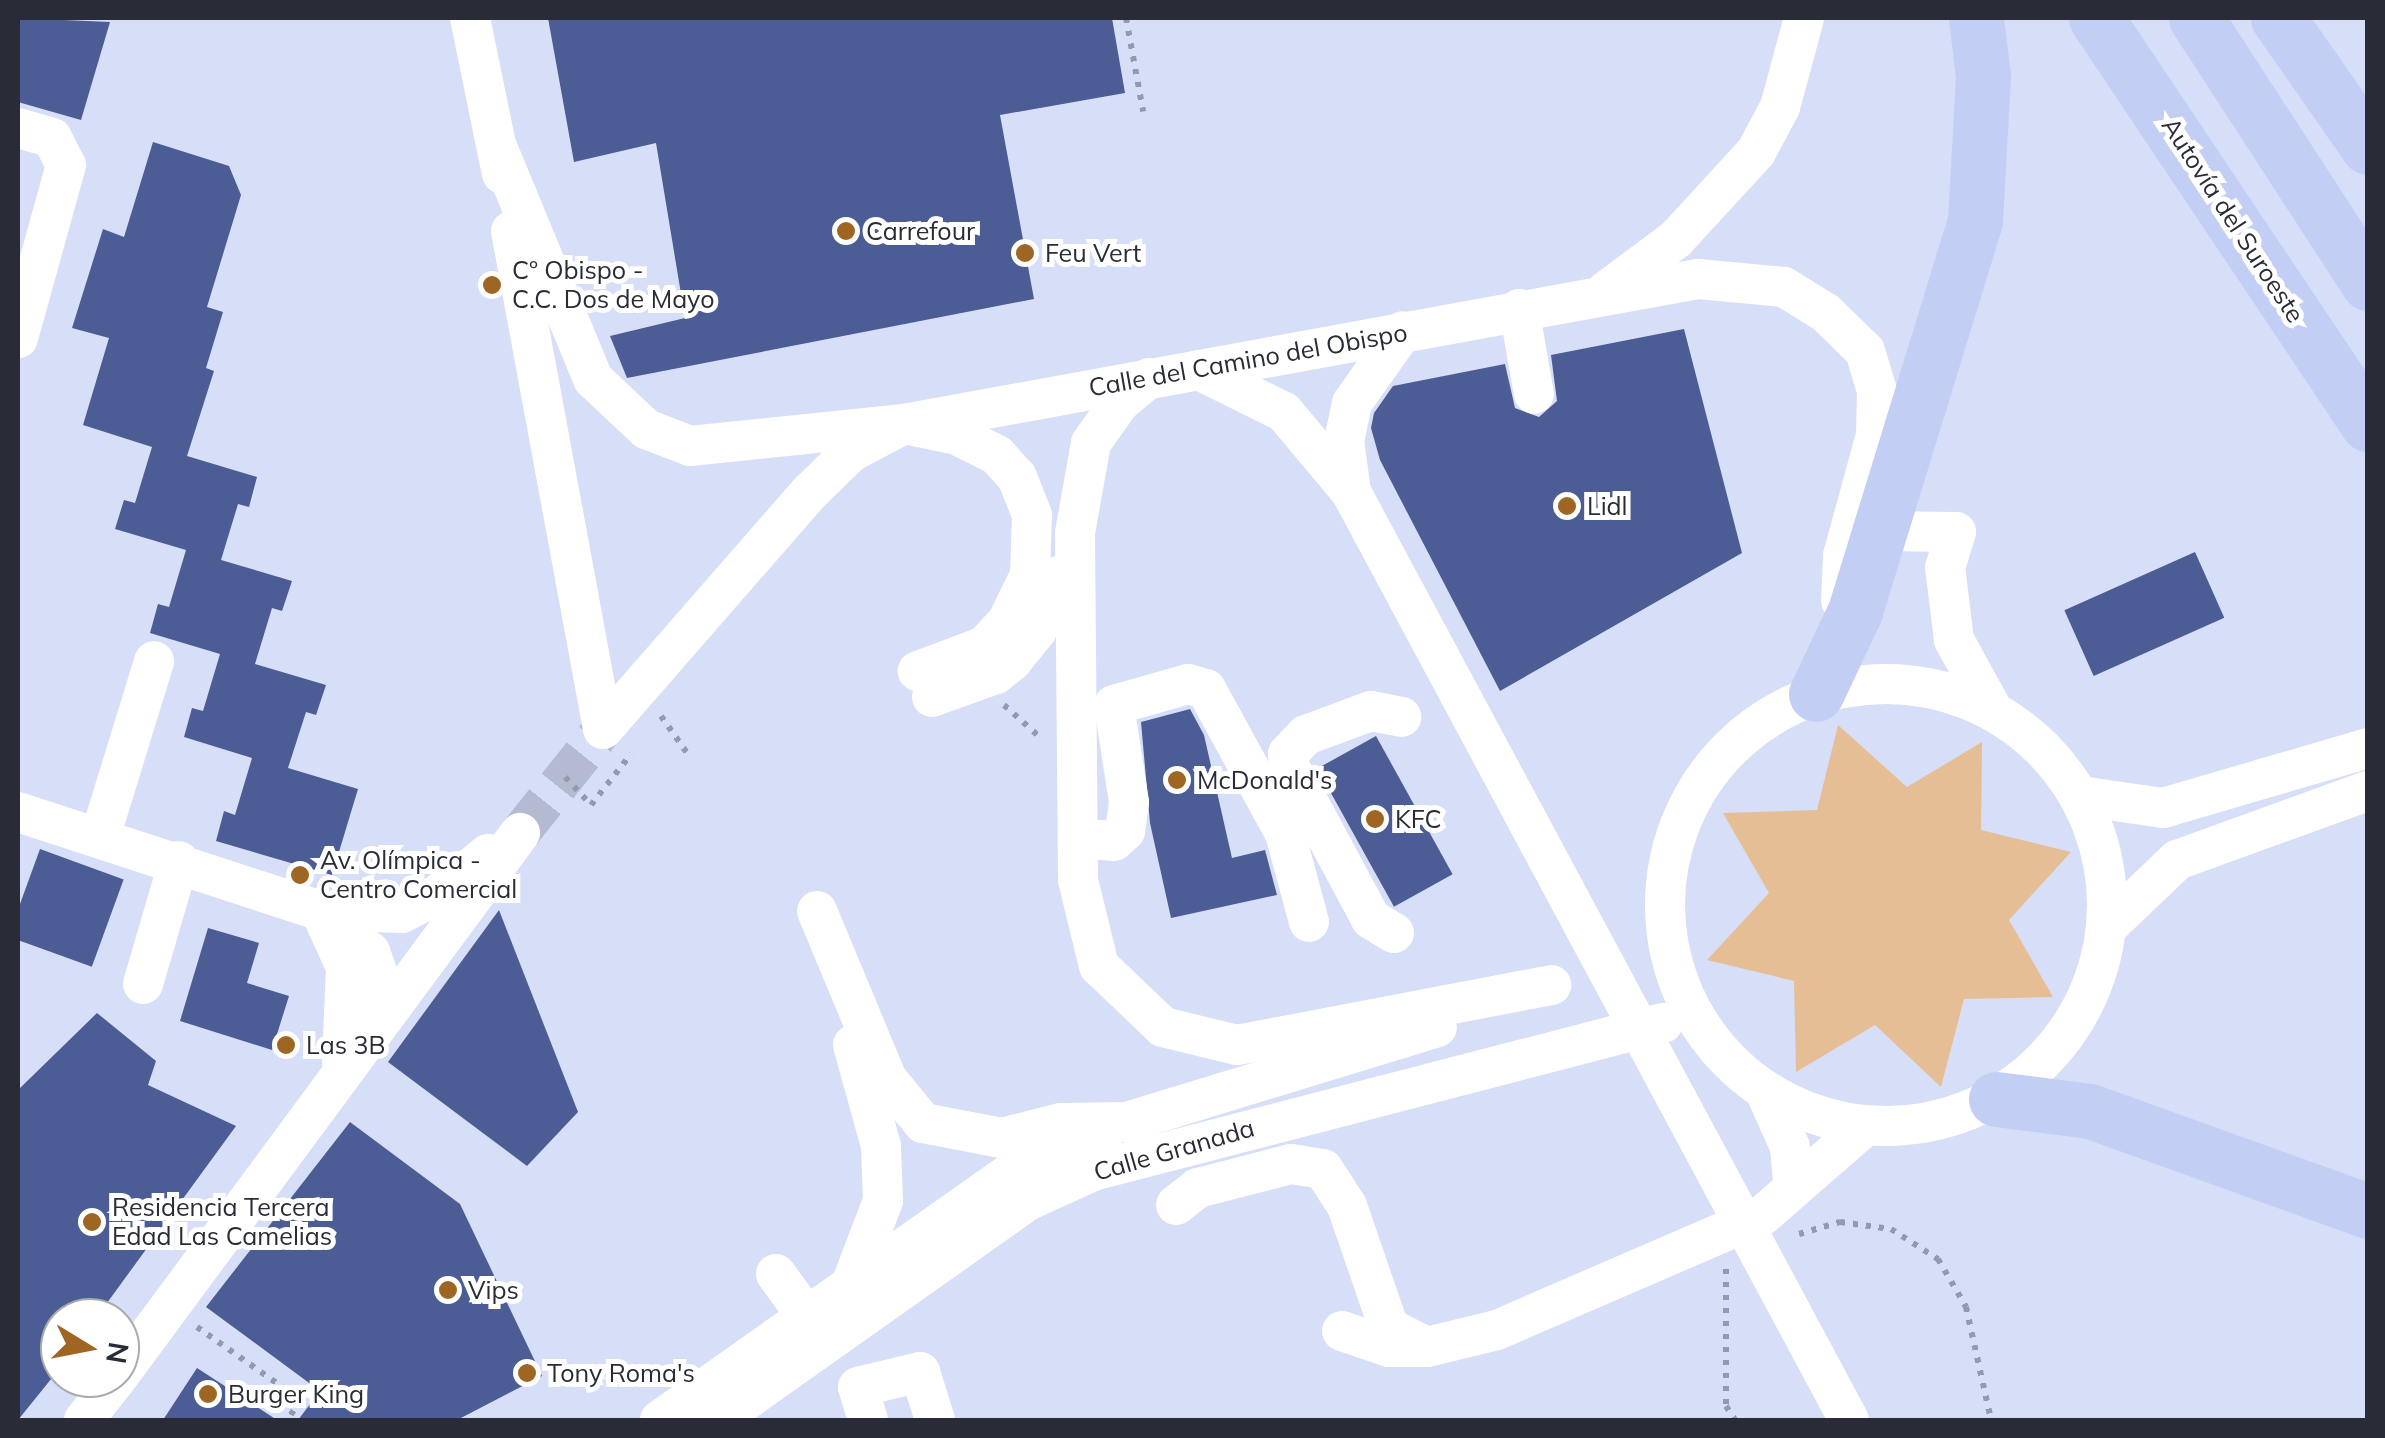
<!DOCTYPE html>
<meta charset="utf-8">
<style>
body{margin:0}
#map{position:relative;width:2385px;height:1438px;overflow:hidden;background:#d6def8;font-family:Mulish,sans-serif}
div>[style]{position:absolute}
.green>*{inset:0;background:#e6be96}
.building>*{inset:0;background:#4c5c95;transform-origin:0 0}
.minor-tunnel>*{height:40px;margin-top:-20px;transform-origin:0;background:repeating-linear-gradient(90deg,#b3bad1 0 40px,transparent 0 60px)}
.path>*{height:6px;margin-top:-3px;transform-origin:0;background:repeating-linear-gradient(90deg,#949aae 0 5px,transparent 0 13px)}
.minor>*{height:40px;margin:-20px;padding:0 20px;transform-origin:20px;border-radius:20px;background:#fff}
.minor>.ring{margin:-20px;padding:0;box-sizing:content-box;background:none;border:40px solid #fff;border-radius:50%}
.highway>*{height:55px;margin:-27.5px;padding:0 27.5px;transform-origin:27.5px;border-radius:27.5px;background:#c2cef3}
.dots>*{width:28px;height:28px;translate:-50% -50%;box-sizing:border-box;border:5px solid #fff;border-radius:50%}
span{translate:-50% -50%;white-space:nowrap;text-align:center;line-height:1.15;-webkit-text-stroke:10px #fff;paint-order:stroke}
.street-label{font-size:25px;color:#292c36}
.poi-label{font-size:25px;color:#292c36}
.left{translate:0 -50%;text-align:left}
.frame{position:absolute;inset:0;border:20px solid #292c36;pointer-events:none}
.north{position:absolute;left:40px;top:1298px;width:100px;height:100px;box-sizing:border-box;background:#fff;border:2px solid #a9abaf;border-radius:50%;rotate:100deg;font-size:28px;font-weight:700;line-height:40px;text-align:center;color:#292c36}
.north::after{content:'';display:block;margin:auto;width:35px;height:45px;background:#9e6622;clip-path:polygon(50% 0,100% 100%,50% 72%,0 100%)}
</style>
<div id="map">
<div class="green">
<div style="clip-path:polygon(1838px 725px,1907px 787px,1982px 742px,1981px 830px,2071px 852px,2009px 920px,2053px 997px,1964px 999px,1941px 1087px,1875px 1025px,1796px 1072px,1794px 981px,1707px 960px,1769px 893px,1723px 813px,1817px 810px)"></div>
</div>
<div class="building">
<div style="clip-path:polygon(18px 18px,110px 22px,81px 120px,18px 102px)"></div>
<div style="clip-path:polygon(548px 18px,1112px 18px,1125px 93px,1000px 115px,1034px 299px,627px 378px,610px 336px,685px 318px,656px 143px,574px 162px)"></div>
<div style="clip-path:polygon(153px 142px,229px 166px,241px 195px,207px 307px,223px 312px,206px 368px,214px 371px,187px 456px,257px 477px,249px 507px,238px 504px,221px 560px,292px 581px,282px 611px,272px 608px,255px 664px,326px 685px,316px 715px,306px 712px,288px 768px,358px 789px,332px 875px,216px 841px,224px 811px,235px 815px,252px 758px,184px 737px,192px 708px,203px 711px,220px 654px,150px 633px,158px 604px,169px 607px,186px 550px,115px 529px,124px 500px,135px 503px,152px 447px,83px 425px,109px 338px,72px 328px,103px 229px,124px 237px)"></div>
<div style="clip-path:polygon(1684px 329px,1742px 553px,1500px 691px,1380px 460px,1371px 428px,1374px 413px,1393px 386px,1505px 364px,1515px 408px,1539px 417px,1557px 401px,1551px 355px)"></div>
<div style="left:2195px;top:552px;width:72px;height:143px;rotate:66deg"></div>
<div style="clip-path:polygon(1190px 709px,1204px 735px,1232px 858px,1265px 850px,1277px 895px,1171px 918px,1150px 823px,1141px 722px)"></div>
<div style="left:1376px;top:736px;width:158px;height:67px;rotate:61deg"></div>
<div style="left:40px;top:849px;width:89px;height:93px;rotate:20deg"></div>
<div style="clip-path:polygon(499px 910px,578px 1112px,527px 1166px,388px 1062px)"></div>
<div style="clip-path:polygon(208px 928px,259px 943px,247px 983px,289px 996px,272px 1050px,180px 1021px)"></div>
<div style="clip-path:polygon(97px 1013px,156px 1061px,148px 1085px,236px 1126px,96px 1318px,60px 1318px,60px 1368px,18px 1420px,18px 1090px)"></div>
<div style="clip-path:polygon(350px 1122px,460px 1204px,542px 1376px,457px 1420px,298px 1420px,320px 1391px,206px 1307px)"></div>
<div style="clip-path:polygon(197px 1368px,277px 1420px,163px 1420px)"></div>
</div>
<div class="minor-tunnel">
<div style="left:520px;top:833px;width:133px;rotate:-51.4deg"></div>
</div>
<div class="path">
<div style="left:1126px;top:18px;width:95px;rotate:79.6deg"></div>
<div style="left:1004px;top:705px;width:52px;rotate:41.9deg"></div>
<div style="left:661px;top:716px;width:45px;rotate:54.9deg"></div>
<div style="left:565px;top:777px;width:38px;rotate:47deg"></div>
<div style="left:591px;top:805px;width:65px;rotate:-51.9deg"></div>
<div style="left:1799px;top:1234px;width:43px;rotate:-16.3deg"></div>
<div style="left:1840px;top:1222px;width:51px;rotate:7.8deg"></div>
<div style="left:1891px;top:1229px;width:56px;rotate:32.6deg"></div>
<div style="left:1938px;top:1259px;width:56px;rotate:59.7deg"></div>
<div style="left:1966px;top:1307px;width:116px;rotate:77.5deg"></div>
<div style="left:1726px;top:1269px;width:137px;rotate:90deg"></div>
<div style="left:1726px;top:1406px;width:17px;rotate:57deg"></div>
<div style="left:197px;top:1327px;width:127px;rotate:35.1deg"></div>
<div style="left:301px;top:1400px;width:24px;rotate:125deg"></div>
</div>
<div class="minor">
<div style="left:470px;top:18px;width:159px;rotate:78.4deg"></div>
<div style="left:18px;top:128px;width:35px;rotate:16deg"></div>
<div style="left:52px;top:138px;width:30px;rotate:63deg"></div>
<div style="left:66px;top:165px;width:180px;rotate:105.5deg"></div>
<div style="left:497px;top:147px;width:251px;rotate:67.5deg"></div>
<div style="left:593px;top:379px;width:73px;rotate:43.3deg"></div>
<div style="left:646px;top:429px;width:47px;rotate:21.1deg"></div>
<div style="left:690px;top:446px;width:215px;rotate:-5.9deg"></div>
<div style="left:904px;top:424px;width:807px;rotate:-10.35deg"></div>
<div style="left:1698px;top:279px;width:86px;rotate:5.3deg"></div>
<div style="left:1784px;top:287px;width:49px;rotate:31.8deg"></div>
<div style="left:1826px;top:313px;width:54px;rotate:44.3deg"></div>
<div style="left:1865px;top:351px;width:42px;rotate:73.3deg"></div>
<div style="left:1877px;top:391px;width:44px;rotate:91.3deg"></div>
<div style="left:1876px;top:435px;width:125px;rotate:105.3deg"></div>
<div style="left:1843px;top:556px;width:45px;rotate:92.5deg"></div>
<div style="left:511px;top:231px;width:506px;rotate:79.53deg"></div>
<div style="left:1606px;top:291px;width:87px;rotate:-36.6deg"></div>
<div style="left:1676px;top:239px;width:118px;rotate:-47.4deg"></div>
<div style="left:1756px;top:152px;width:51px;rotate:-61.9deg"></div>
<div style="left:1780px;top:107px;width:92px;rotate:-74.9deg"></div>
<div style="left:1519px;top:309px;width:86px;rotate:80deg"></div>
<div style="left:1199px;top:370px;width:95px;rotate:26.3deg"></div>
<div style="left:1284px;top:412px;width:104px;rotate:50.1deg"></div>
<div style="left:1351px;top:492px;width:1053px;rotate:61.78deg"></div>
<div style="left:1149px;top:378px;width:38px;rotate:140deg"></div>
<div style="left:1120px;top:402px;width:50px;rotate:125.3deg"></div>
<div style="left:1091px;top:443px;width:91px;rotate:100.1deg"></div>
<div style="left:1075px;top:533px;width:347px;rotate:89.5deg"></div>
<div style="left:1078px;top:880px;width:89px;rotate:76.3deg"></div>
<div style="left:1099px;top:966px;width:88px;rotate:43.6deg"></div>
<div style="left:1163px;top:1027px;width:76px;rotate:13.7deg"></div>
<div style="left:1237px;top:1045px;width:320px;rotate:-10.8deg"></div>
<div style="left:1351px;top:492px;width:51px;rotate:-97.8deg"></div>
<div style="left:1344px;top:441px;width:39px;rotate:-78deg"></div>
<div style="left:1352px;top:403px;width:88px;rotate:-54.7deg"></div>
<div style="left:1880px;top:531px;width:76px;rotate:0.8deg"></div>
<div style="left:1956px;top:532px;width:37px;rotate:107deg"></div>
<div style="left:1945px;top:567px;width:74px;rotate:83deg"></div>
<div style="left:1954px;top:640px;width:79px;rotate:61.2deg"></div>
<div class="ring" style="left:1665px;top:684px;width:402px;height:402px"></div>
<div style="left:932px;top:697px;width:68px;rotate:-19.8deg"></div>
<div style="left:996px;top:674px;width:21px;rotate:-39deg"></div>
<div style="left:1012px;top:661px;width:40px;rotate:-51deg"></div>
<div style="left:1037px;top:630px;width:58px;rotate:-68.7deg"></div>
<div style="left:603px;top:729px;width:315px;rotate:-48.9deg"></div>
<div style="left:810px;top:492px;width:57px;rotate:-44.3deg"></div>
<div style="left:851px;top:452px;width:60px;rotate:-27.8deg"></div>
<div style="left:904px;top:424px;width:54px;rotate:11.7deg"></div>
<div style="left:957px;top:435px;width:45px;rotate:26.6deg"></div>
<div style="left:997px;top:455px;width:30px;rotate:48deg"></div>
<div style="left:1017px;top:477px;width:41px;rotate:68.5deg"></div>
<div style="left:1032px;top:515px;width:60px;rotate:91.9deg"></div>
<div style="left:1030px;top:575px;width:52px;rotate:116.1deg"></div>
<div style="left:1007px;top:622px;width:33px;rotate:133deg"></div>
<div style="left:985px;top:646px;width:72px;rotate:159.5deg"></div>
<div style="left:2080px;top:796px;width:84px;rotate:8.2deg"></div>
<div style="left:2163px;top:808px;width:214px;rotate:-16.3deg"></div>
<div style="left:18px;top:812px;width:315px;rotate:18.1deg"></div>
<div style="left:317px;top:910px;width:68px;rotate:38.4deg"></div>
<div style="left:370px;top:952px;width:37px;rotate:70deg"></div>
<div style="left:383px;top:987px;width:48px;rotate:105.8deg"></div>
<div style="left:100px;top:837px;width:184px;rotate:-72.9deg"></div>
<div style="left:1079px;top:839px;width:35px;rotate:3deg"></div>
<div style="left:1114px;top:841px;width:15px;rotate:-42deg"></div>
<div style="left:1125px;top:831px;width:29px;rotate:-82deg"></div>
<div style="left:1129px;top:802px;width:98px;rotate:-98.8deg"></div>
<div style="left:1114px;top:705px;width:77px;rotate:-15.8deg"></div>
<div style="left:1188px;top:684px;width:19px;rotate:16deg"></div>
<div style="left:1206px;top:689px;width:164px;rotate:61.3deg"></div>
<div style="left:1285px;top:833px;width:92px;rotate:74.9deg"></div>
<div style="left:317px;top:910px;width:85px;rotate:2deg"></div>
<div style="left:402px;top:913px;width:38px;rotate:-27deg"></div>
<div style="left:436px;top:896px;width:67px;rotate:-38.9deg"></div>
<div style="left:817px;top:911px;width:182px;rotate:67.4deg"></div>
<div style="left:887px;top:1079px;width:57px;rotate:50.7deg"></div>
<div style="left:923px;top:1123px;width:80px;rotate:10.8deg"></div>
<div style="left:1002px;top:1138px;width:61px;rotate:-14.3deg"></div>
<div style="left:1061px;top:1123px;width:66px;rotate:-0.9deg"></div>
<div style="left:1127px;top:1122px;width:324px;rotate:-17deg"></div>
<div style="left:325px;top:921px;width:51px;rotate:65.5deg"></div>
<div style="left:346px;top:967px;width:95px;rotate:92.4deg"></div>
<div style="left:2107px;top:927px;width:97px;rotate:-43.7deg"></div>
<div style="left:2177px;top:860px;width:203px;rotate:-19.9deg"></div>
<div style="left:1394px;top:933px;width:27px;rotate:-149deg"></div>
<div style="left:1371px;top:919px;width:174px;rotate:-118.2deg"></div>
<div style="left:1289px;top:766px;width:12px;rotate:-95deg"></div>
<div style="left:1288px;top:754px;width:26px;rotate:-47deg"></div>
<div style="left:1306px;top:735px;width:69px;rotate:-20.3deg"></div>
<div style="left:1371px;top:711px;width:31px;rotate:11deg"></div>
<div style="left:143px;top:984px;width:128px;rotate:-73.7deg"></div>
<div style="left:1766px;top:1093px;width:59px;rotate:66deg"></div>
<div style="left:1790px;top:1147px;width:38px;rotate:85deg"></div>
<div style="left:1176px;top:1205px;width:28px;rotate:-38deg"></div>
<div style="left:1198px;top:1188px;width:96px;rotate:-14.5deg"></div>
<div style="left:1291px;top:1164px;width:32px;rotate:9deg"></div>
<div style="left:1323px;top:1169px;width:44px;rotate:57deg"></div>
<div style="left:1347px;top:1206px;width:129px;rotate:71deg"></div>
<div style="left:1389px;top:1328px;width:42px;rotate:26.6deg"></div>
<div style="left:776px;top:1274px;width:77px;rotate:54deg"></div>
<div style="left:852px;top:1282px;width:87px;rotate:-69.1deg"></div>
<div style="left:883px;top:1201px;width:55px;rotate:-92.1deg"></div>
<div style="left:881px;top:1146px;width:105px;rotate:-105.5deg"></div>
<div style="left:1342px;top:1331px;width:50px;rotate:18.8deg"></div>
<div style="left:1389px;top:1347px;width:38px"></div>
<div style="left:1427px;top:1347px;width:72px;rotate:-13.7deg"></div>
<div style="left:1497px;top:1330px;width:290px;rotate:-23.4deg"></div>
<div style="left:1763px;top:1215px;width:134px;rotate:-41.1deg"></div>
<div style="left:120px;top:1374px;width:673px;rotate:-53.52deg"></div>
<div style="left:84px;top:1420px;width:53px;rotate:-51.8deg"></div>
<div style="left:660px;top:1420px;width:431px;rotate:-35.2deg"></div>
<div style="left:1012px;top:1172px;width:101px;rotate:-23.3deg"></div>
<div style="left:718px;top:1420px;width:379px;rotate:-35.3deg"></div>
<div style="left:1027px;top:1201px;width:72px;rotate:-24.4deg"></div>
<div style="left:1093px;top:1171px;width:589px;rotate:-14.56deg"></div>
<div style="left:868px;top:1420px;width:34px;rotate:-107deg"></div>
<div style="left:858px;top:1387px;width:64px;rotate:-13.6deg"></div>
<div style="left:920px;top:1372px;width:50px;rotate:72.6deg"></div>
</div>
<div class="highway">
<div style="left:2096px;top:18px;width:489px;rotate:56.2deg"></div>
<div style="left:2196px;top:18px;width:316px;rotate:57deg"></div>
<div style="left:2278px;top:18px;width:157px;rotate:55.1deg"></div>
<div style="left:1816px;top:694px;width:92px;rotate:-64.8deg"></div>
<div style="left:1855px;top:611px;width:409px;rotate:-72.9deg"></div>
<div style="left:1975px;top:220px;width:144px;rotate:-86.8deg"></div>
<div style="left:1983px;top:76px;width:58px;rotate:-96.9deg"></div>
<div style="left:1996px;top:1099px;width:95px;rotate:7.3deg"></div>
<div style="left:2090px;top:1111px;width:295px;rotate:19.8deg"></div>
</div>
<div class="dots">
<div style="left:846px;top:231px;background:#9e6622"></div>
<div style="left:1025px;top:253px;background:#9e6622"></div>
<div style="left:492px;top:285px;background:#9e6622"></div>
<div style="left:1567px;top:506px;background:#9e6622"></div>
<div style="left:1177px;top:780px;background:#9e6622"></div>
<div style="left:1375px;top:819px;background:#9e6622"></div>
<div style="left:300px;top:875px;background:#9e6622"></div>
<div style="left:286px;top:1045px;background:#9e6622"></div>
<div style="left:92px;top:1222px;background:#9e6622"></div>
<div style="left:448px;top:1290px;background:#9e6622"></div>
<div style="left:527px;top:1373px;background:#9e6622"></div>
<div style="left:208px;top:1394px;background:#9e6622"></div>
</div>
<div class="street-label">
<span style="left:2233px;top:220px;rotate:57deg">Autovía del Suroeste</span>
<span style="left:1248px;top:360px;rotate:-10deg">Calle del Camino del Obispo</span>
<span style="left:1174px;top:1150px;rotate:-16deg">Calle Granada</span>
</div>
<div class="poi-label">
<span class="left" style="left:866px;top:231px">Carrefour</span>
<span class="left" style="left:1045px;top:253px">Feu Vert</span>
<span class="left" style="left:512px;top:285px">Cº Obispo -<br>C.C. Dos de Mayo</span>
<span class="left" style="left:1587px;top:506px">Lidl</span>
<span class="left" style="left:1197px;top:780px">McDonald's</span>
<span class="left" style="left:1395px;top:819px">KFC</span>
<span class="left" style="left:320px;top:875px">Av. Olímpica -<br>Centro Comercial</span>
<span class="left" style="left:306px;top:1045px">Las 3B</span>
<span class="left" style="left:112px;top:1222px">Residencia Tercera<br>Edad Las Camelias</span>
<span class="left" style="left:468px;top:1290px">Vips</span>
<span class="left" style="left:547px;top:1373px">Tony Roma's</span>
<span class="left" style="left:228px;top:1394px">Burger King</span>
</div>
<div class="frame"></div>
<div class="north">N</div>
</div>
